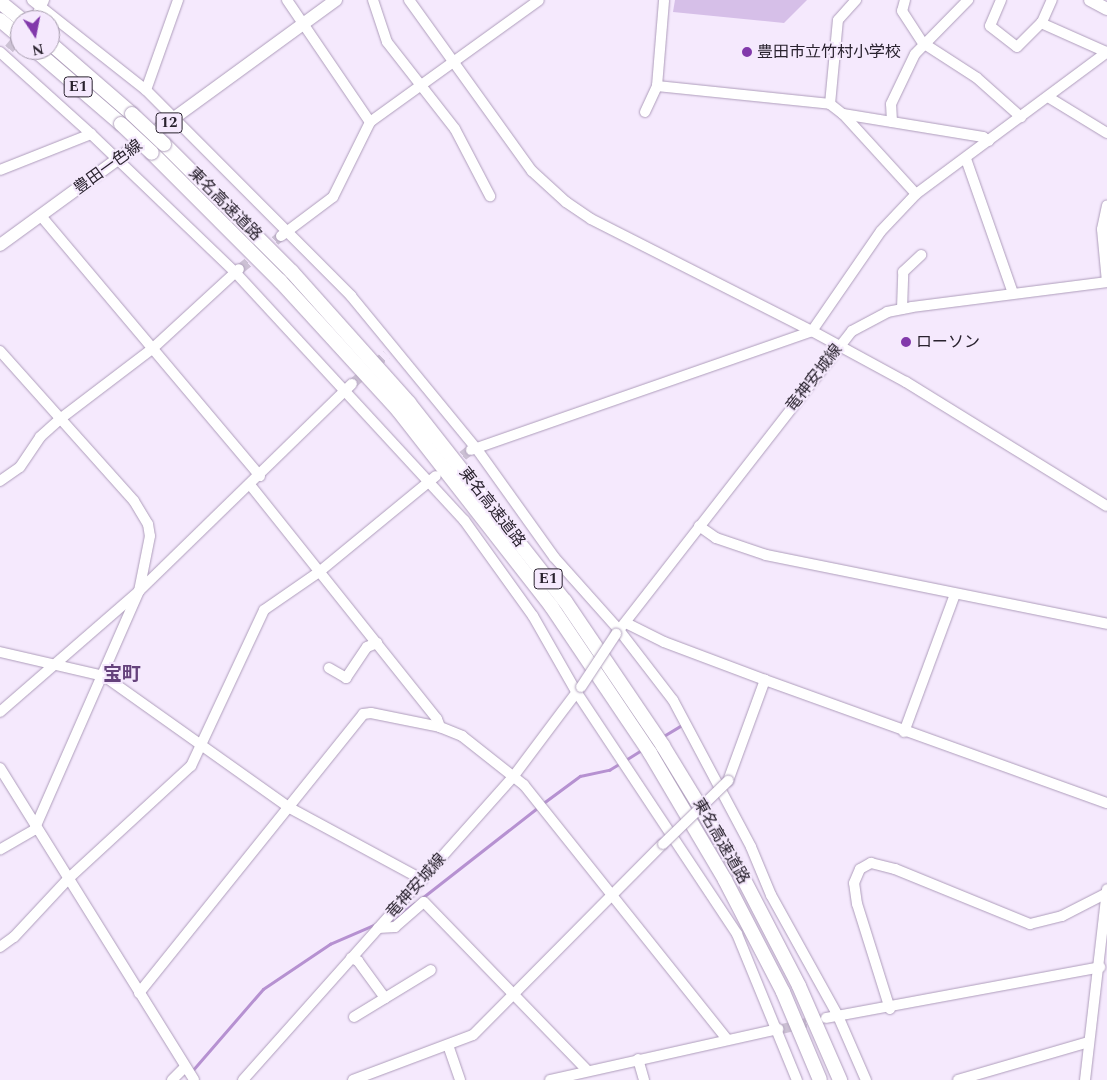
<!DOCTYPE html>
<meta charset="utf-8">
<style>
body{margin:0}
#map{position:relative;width:1107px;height:1080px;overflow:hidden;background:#f5e9fd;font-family:Spectral,"Noto Sans JP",serif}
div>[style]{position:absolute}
.green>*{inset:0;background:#d6bfe8}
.stream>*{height:2.5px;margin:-1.25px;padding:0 1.25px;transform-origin:1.25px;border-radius:1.25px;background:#b691d1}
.minor-tunnel>*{height:10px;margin-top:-5px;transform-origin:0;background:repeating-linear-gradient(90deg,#ccc1d4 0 10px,transparent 0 15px)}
.roads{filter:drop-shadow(0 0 1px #ae9dbb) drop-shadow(0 0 1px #ae9dbb)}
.minor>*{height:10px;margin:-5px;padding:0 5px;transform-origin:5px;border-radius:5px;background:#fff}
.major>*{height:12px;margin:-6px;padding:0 6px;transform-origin:6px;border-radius:6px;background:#fff}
.highway>*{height:14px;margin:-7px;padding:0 7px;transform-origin:7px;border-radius:7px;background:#fff}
.bridges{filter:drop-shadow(0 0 1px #ae9dbb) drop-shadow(0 0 1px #ae9dbb)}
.minor-bridge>*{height:10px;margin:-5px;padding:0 5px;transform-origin:5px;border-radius:5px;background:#fff}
.highway-bridge>*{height:14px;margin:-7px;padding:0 7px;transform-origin:7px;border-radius:7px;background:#fff}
.dots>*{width:14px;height:14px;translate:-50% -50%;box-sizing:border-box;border:2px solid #f5e9fd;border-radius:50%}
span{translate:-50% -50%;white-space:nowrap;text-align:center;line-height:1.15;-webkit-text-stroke:4px #f5e9fd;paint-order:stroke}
.shield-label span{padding:1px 4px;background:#f5e9fd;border:1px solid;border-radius:4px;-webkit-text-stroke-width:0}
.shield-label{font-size:15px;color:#29222e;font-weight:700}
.poi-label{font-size:16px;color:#29222e}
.left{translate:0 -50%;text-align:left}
.street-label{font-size:16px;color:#29222e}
.quarter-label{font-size:19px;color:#65427c;font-weight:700}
.north{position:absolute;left:10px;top:10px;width:50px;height:50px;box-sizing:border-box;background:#f5e9fd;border:1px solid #a399aa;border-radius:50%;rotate:169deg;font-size:14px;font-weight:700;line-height:20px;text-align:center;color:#29222e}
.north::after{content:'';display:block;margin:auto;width:18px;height:22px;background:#8239ab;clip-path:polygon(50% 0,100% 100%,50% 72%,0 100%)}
</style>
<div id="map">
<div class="green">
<div style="clip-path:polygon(675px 0,807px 0,784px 23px,673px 12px)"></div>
</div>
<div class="stream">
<div style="left:662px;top:737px;width:21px;rotate:-31deg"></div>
<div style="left:624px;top:761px;width:22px;rotate:-32deg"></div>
<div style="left:542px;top:804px;width:47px;rotate:-36.4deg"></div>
<div style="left:580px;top:776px;width:30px;rotate:-12deg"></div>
<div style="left:609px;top:770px;width:12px;rotate:-31deg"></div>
<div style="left:422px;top:898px;width:146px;rotate:-38deg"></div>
<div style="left:391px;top:920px;width:29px;rotate:-35deg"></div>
<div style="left:192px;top:1071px;width:108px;rotate:-49.1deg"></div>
<div style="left:263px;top:989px;width:81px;rotate:-33.9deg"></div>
<div style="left:330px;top:944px;width:50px;rotate:-23.5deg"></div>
</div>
<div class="minor-tunnel">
<div style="left:9px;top:49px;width:17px;rotate:-50deg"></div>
<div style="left:240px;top:269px;width:53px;rotate:-38.8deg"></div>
<div style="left:352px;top:384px;width:45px;rotate:-40.5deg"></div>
<div style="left:451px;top:465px;width:24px;rotate:-38deg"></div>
<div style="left:782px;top:1029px;width:45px;rotate:-14deg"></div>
</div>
<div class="roads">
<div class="minor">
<div style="left:32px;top:0;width:145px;rotate:38.3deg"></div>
<div style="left:146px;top:90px;width:291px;rotate:45.1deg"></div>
<div style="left:351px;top:296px;width:197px;rotate:50.6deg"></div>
<div style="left:476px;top:448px;width:134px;rotate:54.4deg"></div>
<div style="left:554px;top:557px;width:98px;rotate:48.3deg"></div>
<div style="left:619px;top:630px;width:88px;rotate:52.4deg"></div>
<div style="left:673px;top:700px;width:166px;rotate:62deg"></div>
<div style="left:751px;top:847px;width:52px;rotate:67.4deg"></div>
<div style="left:771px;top:895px;width:138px;rotate:61deg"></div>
<div style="left:838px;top:1016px;width:70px;rotate:66.4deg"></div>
<div style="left:287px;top:0;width:148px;rotate:55.8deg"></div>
<div style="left:373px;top:0;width:44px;rotate:71.6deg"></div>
<div style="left:387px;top:42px;width:110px;rotate:52deg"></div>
<div style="left:455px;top:129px;width:76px;rotate:62.4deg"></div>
<div style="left:409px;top:0;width:211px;rotate:54.3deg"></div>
<div style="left:532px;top:171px;width:46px;rotate:42.4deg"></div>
<div style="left:566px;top:202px;width:30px;rotate:34deg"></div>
<div style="left:591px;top:219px;width:248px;rotate:26.9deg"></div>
<div style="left:812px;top:331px;width:107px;rotate:28.5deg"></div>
<div style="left:906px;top:382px;width:236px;rotate:31.7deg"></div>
<div style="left:905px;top:0;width:11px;rotate:105deg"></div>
<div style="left:902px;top:11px;width:38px;rotate:57deg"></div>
<div style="left:923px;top:43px;width:64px;rotate:32.9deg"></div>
<div style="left:977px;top:78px;width:59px;rotate:41.6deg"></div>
<div style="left:1001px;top:0;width:28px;rotate:113deg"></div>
<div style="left:990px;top:26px;width:34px;rotate:38deg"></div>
<div style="left:1017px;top:47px;width:35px;rotate:-45deg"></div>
<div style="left:1042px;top:22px;width:24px;rotate:-66deg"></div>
<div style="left:36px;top:17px;width:19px;rotate:-65deg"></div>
<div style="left:1041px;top:23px;width:71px;rotate:24deg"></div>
<div style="left:0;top:52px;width:122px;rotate:42deg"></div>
<div style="left:91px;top:134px;width:199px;rotate:43.8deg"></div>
<div style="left:235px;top:272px;width:338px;rotate:47.3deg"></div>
<div style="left:464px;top:520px;width:118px;rotate:54.3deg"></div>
<div style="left:533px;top:616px;width:89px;rotate:60.3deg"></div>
<div style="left:577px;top:693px;width:289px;rotate:56.4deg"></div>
<div style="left:737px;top:934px;width:158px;rotate:67.7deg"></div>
<div style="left:657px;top:86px;width:174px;rotate:5.9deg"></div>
<div style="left:830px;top:104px;width:16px;rotate:38deg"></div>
<div style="left:843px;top:114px;width:108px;rotate:47.6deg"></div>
<div style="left:146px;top:90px;width:96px;rotate:-70.4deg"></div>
<div style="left:1048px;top:97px;width:69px;rotate:31.4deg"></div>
<div style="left:830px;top:104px;width:84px;rotate:-84.6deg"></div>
<div style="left:838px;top:20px;width:27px;rotate:-48deg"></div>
<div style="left:645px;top:112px;width:29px;rotate:-65deg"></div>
<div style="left:657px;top:86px;width:86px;rotate:-85.3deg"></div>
<div style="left:843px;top:114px;width:142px;rotate:9.3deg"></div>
<div style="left:983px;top:137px;width:7px;rotate:34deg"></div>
<div style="left:892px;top:122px;width:18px;rotate:-93deg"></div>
<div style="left:891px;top:104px;width:55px;rotate:-64.4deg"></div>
<div style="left:915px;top:54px;width:76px;rotate:-45.5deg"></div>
<div style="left:966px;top:159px;width:142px;rotate:70.7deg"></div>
<div style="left:0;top:170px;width:98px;rotate:-21.6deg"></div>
<div style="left:41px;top:216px;width:340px;rotate:49.9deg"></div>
<div style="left:281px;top:236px;width:65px;rotate:-36.9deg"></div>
<div style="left:333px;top:197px;width:84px;rotate:-63.7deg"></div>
<div style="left:370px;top:122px;width:208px;rotate:-35.8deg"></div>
<div style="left:1107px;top:282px;width:53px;rotate:-95.4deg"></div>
<div style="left:1102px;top:229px;width:24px;rotate:-78deg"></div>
<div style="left:902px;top:309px;width:37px;rotate:-88deg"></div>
<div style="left:903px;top:272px;width:25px;rotate:-43deg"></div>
<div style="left:0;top:351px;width:201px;rotate:48.2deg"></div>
<div style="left:134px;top:501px;width:27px;rotate:59deg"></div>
<div style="left:148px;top:524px;width:12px;rotate:81deg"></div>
<div style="left:150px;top:536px;width:56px;rotate:101.3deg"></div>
<div style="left:139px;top:591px;width:261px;rotate:113.7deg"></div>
<div style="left:34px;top:830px;width:39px;rotate:150deg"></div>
<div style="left:471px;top:450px;width:361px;rotate:-19.2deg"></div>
<div style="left:812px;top:331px;width:121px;rotate:-55.4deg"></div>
<div style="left:881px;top:231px;width:51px;rotate:-46.6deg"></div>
<div style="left:916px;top:194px;width:238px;rotate:-36.6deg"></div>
<div style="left:0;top:481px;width:24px;rotate:-35deg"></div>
<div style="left:20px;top:467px;width:36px;rotate:-56deg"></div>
<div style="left:40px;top:437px;width:27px;rotate:-42deg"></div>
<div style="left:60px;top:419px;width:116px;rotate:-37.3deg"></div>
<div style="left:152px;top:349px;width:118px;rotate:-42.6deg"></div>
<div style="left:251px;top:486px;width:298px;rotate:51.4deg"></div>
<div style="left:437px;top:719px;width:9px;rotate:69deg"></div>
<div style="left:699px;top:526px;width:21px;rotate:35deg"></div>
<div style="left:716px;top:538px;width:53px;rotate:18.8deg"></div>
<div style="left:766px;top:555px;width:348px;rotate:11.4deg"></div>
<div style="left:626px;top:623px;width:42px;rotate:26.6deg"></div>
<div style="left:664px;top:642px;width:108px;rotate:20.6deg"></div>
<div style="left:765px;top:680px;width:363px;rotate:19.8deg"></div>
<div style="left:616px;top:634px;width:384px;rotate:-52.1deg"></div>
<div style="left:852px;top:331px;width:40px;rotate:-28deg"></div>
<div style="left:887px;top:312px;width:25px;rotate:-11deg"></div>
<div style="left:912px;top:307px;width:197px;rotate:-7.3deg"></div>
<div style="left:0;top:652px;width:107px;rotate:13deg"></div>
<div style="left:104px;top:676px;width:226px;rotate:35.4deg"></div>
<div style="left:288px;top:807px;width:153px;rotate:28.4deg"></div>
<div style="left:329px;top:668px;width:20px;rotate:30deg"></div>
<div style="left:346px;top:678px;width:37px;rotate:-56deg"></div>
<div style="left:367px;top:647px;width:11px;rotate:-22deg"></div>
<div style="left:0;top:712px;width:184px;rotate:-41deg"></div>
<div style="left:139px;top:591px;width:297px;rotate:-44.2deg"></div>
<div style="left:904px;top:732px;width:147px;rotate:-69.7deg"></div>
<div style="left:0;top:768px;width:367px;rotate:58.1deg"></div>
<div style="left:728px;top:781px;width:108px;rotate:-69.9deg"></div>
<div style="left:378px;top:928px;width:17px;rotate:-3deg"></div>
<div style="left:395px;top:927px;width:38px;rotate:-41deg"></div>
<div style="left:424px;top:902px;width:234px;rotate:45.9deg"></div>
<div style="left:0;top:947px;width:17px;rotate:-36deg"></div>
<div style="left:14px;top:937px;width:81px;rotate:-47deg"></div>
<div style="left:69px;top:878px;width:166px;rotate:-42.6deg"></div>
<div style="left:191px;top:766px;width:172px;rotate:-64.9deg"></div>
<div style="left:264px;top:610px;width:67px;rotate:-34.6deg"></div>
<div style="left:319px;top:572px;width:151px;rotate:-39.4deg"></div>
<div style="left:351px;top:958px;width:8px;rotate:23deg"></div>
<div style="left:358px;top:961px;width:46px;rotate:53.9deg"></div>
<div style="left:139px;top:993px;width:358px;rotate:-51.2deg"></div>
<div style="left:363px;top:714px;width:8px;rotate:-7deg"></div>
<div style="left:371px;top:713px;width:70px;rotate:11.5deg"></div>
<div style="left:440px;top:727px;width:24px;rotate:22deg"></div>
<div style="left:462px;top:736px;width:79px;rotate:38.3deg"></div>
<div style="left:524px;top:785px;width:324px;rotate:51.4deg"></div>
<div style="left:890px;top:1009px;width:110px;rotate:-107.4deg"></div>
<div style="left:857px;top:904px;width:21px;rotate:-98deg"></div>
<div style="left:854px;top:883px;width:15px;rotate:-67deg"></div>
<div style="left:860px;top:869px;width:13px;rotate:-29deg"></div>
<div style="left:871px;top:863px;width:25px;rotate:14deg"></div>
<div style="left:895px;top:869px;width:146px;rotate:22.2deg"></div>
<div style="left:1030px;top:924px;width:33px;rotate:-14deg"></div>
<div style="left:1062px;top:916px;width:48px;rotate:-27.1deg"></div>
<div style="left:354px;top:1017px;width:90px;rotate:-31.4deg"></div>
<div style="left:826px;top:1018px;width:279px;rotate:-10.5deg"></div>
<div style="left:448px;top:1045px;width:37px;rotate:71deg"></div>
<div style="left:638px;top:1059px;width:22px;rotate:74deg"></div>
<div style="left:172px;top:1080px;width:18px;rotate:-45deg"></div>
<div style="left:243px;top:1080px;width:406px;rotate:-48.3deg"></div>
<div style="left:513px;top:777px;width:110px;rotate:-53.1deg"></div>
<div style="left:353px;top:1080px;width:128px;rotate:-20.6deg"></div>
<div style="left:473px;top:1035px;width:269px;rotate:-45.2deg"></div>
<div style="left:550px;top:1080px;width:234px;rotate:-12.6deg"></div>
<div style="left:958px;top:1080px;width:136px;rotate:-16.2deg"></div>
<div style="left:1085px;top:1080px;width:192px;rotate:-83.4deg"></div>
</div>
<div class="major">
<div style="left:1090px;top:0;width:19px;rotate:28deg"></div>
<div style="left:0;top:245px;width:416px;rotate:-36.1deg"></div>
</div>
<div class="highway">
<div style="left:0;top:2px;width:28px;rotate:39deg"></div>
<div style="left:0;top:20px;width:26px;rotate:40deg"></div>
<div style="left:50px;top:43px;width:108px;rotate:40.9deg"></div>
<div style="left:35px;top:50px;width:113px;rotate:40.7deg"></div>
<div style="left:164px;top:144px;width:181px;rotate:45deg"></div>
<div style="left:292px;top:272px;width:176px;rotate:48.2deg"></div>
<div style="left:409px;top:403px;width:252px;rotate:51.8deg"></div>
<div style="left:565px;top:601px;width:175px;rotate:55.9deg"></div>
<div style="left:663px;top:746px;width:148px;rotate:58.6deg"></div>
<div style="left:740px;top:872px;width:128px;rotate:62.6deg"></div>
<div style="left:799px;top:986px;width:103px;rotate:66.4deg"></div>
<div style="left:152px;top:153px;width:181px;rotate:45deg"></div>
<div style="left:280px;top:281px;width:175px;rotate:47.5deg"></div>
<div style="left:398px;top:410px;width:249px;rotate:52deg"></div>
<div style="left:551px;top:606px;width:177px;rotate:56deg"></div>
<div style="left:650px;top:753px;width:147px;rotate:59.4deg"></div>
<div style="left:725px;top:880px;width:126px;rotate:62.6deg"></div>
<div style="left:783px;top:992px;width:95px;rotate:67.2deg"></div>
</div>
</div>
<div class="bridges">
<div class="minor-bridge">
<div style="left:581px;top:687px;width:64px;rotate:-56.6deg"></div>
<div style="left:663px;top:844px;width:91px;rotate:-44.1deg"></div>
</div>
<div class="highway-bridge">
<div style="left:132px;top:114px;width:44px;rotate:43.2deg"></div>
<div style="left:121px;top:124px;width:42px;rotate:43.1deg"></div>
</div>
</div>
<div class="dots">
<div style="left:747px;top:52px;background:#8239ab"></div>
<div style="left:906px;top:342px;background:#8239ab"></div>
</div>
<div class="shield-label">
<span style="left:78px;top:87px">E1</span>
<span style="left:169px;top:123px">12</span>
<span style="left:548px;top:579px">E1</span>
</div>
<div class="poi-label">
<span class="left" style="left:757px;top:52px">豊田市立竹村小学校</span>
<span class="left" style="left:916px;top:342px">ローソン</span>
</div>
<div class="street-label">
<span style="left:108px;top:167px;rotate:-36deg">豊田一色線</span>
<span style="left:225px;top:204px;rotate:45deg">東名高速道路</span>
<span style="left:814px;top:378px;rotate:-52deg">竜神安城線</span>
<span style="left:492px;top:507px;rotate:52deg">東名高速道路</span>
<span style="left:721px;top:841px;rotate:60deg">東名高速道路</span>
<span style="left:416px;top:886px;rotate:-48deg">竜神安城線</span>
</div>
<div class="quarter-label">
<span style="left:122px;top:675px">宝町</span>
</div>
<div class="north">N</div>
</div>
